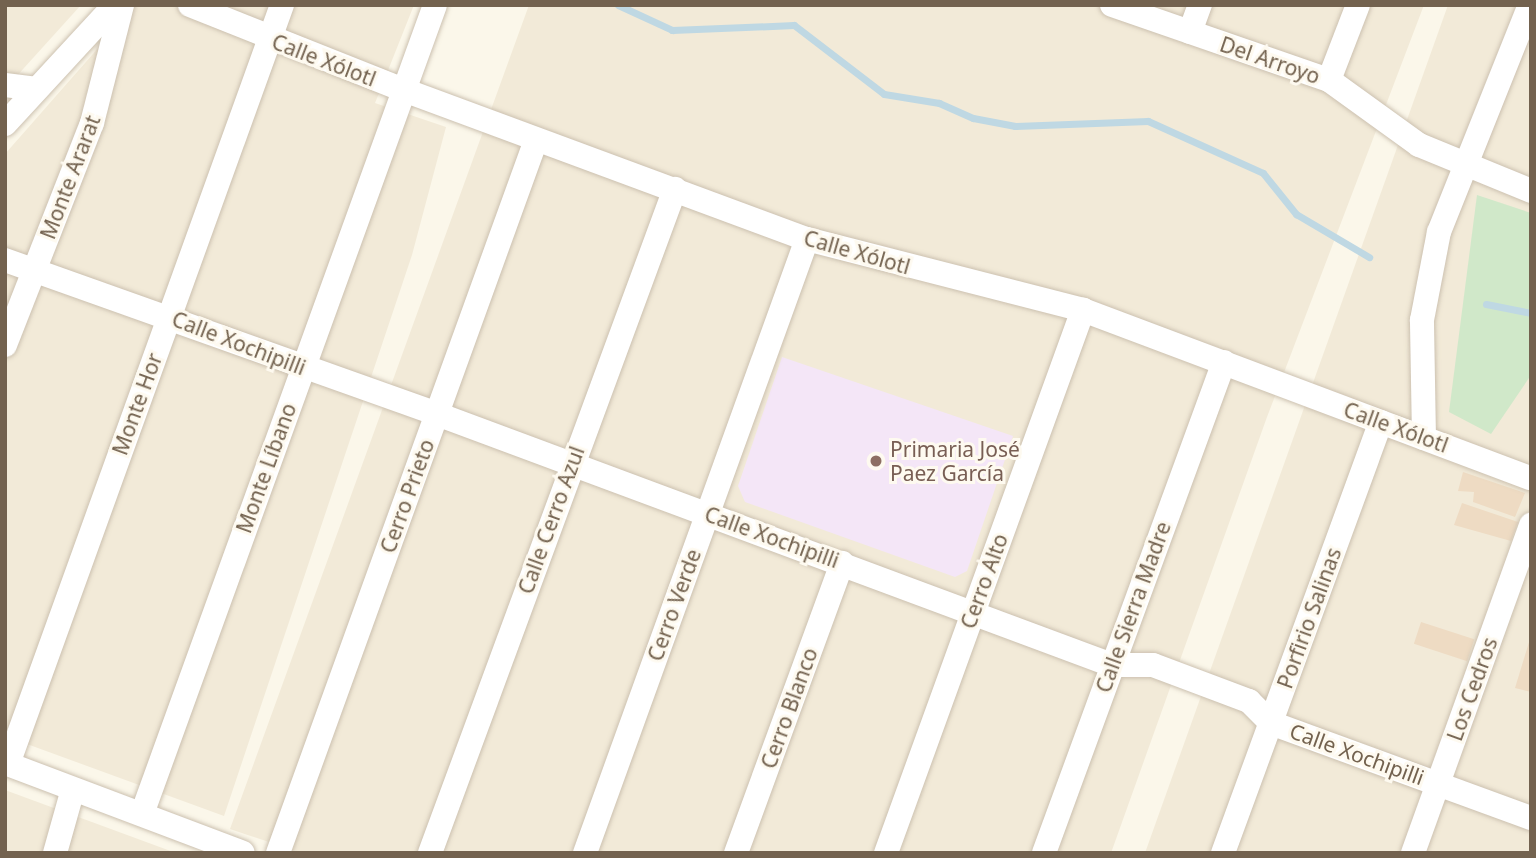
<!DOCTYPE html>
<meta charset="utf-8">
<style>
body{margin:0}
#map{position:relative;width:1536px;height:858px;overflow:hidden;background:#fbf7ea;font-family:"Noto Sans",sans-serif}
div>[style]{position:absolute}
.residential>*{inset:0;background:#f2ead8}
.education>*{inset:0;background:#f4e6f7}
.green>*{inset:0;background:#d0e8c9}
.stream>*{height:7px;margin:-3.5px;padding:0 3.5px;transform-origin:3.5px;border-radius:3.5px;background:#bfd8e3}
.building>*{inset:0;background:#eedbc3;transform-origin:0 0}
.roads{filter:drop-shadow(0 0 2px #ccc1b0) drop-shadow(0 0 2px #ccc1b0)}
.street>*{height:24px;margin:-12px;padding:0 12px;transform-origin:12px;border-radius:12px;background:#fff}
.dots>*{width:19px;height:19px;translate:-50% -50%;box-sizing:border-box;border:4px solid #fefaf0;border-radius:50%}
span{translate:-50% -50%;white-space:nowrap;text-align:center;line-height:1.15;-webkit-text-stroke:6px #fefaf0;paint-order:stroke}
.street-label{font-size:21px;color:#73624f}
.education-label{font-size:21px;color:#785e54}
.left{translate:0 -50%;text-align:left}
.frame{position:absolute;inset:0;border:7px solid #73624f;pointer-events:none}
</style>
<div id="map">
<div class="residential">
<div style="clip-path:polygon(5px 5px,81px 5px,5px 89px)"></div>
<div style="clip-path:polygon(136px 5px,414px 5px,375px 103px,446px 127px,412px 255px,224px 816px,5px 736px,5px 154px)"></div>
<div style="clip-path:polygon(529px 5px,1424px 5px,1267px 417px,1111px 853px,302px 853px,230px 829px)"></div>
<div style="clip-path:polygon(1448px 5px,1531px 5px,1531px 853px,1145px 853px)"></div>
<div style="clip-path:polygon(5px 790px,176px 853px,5px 853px)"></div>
</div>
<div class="education">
<div style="clip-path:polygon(782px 357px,1013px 436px,967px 571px,955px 577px,745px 502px,738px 486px)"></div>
</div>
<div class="green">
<div style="clip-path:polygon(1477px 195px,1531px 213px,1531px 375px,1491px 434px,1449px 412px)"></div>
</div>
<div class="stream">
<div style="left:618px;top:5px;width:60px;rotate:24.8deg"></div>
<div style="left:672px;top:30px;width:122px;rotate:-2.3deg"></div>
<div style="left:794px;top:25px;width:113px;rotate:37.5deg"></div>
<div style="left:884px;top:94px;width:56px;rotate:9.3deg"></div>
<div style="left:939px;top:103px;width:37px;rotate:24deg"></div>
<div style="left:973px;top:118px;width:43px;rotate:10.8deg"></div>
<div style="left:1015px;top:126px;width:133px;rotate:-2.2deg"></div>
<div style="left:1148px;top:121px;width:126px;rotate:24.3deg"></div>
<div style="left:1263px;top:173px;width:53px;rotate:51.2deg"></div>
<div style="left:1296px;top:214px;width:85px;rotate:30.5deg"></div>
<div style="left:1486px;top:304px;width:46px;rotate:11.3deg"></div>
</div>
<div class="building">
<div style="clip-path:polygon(1463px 472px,1525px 493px,1515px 517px,1473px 502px,1474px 492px,1458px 491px)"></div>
<div style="clip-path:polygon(1462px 503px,1518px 522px,1511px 541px,1454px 525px)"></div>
<div style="left:1421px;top:622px;width:56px;height:23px;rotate:18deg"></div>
<div style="clip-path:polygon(1530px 639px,1531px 639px,1531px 692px,1515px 688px)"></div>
</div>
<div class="roads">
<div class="street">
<div style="left:190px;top:5px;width:227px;rotate:21.7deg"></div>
<div style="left:401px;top:89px;width:433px;rotate:20.3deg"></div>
<div style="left:807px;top:239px;width:285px;rotate:14.4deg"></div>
<div style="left:1083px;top:310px;width:478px;rotate:20.6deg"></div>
<div style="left:1112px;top:5px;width:230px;rotate:19.1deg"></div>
<div style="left:1329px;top:80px;width:111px;rotate:35.8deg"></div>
<div style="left:1419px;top:145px;width:121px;rotate:22.3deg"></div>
<div style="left:1190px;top:32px;width:29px;rotate:-70deg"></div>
<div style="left:1329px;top:80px;width:80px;rotate:-68.9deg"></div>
<div style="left:5px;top:85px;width:32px;rotate:7deg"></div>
<div style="left:5px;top:124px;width:162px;rotate:-47.3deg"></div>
<div style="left:5px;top:260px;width:459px;rotate:19.6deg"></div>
<div style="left:437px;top:414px;width:720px;rotate:20.4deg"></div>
<div style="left:1112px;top:665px;width:41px"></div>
<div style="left:1153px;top:665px;width:103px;rotate:20.6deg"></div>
<div style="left:1249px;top:701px;width:31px;rotate:45deg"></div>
<div style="left:1271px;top:723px;width:277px;rotate:20.1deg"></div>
<div style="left:5px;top:345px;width:238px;rotate:-68.6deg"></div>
<div style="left:92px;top:123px;width:122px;rotate:-75.7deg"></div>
<div style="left:1424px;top:438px;width:118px;rotate:-91deg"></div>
<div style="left:1422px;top:320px;width:90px;rotate:-79.1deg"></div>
<div style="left:1439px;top:232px;width:245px;rotate:-68.2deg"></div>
<div style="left:5px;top:763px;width:254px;rotate:20.7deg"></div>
<div style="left:8px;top:764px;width:807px;rotate:-70.15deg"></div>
<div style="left:142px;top:814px;width:860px;rotate:-70.09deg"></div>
<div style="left:55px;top:853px;width:66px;rotate:-74.3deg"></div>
<div style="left:278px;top:853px;width:758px;rotate:-70.11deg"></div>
<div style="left:430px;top:853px;width:708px;rotate:-69.75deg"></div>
<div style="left:585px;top:853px;width:653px;rotate:-70.12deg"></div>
<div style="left:736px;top:853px;width:309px;rotate:-69.9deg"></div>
<div style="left:886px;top:853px;width:578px;rotate:-70.06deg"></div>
<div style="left:1044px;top:853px;width:523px;rotate:-69.87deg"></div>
<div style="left:1223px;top:853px;width:459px;rotate:-69.9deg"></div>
<div style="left:1413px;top:853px;width:349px;rotate:-70.2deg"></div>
</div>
</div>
<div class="dots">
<div style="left:876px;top:461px;background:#8d6e63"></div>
</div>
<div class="street-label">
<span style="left:324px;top:60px;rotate:21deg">Calle Xólotl</span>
<span style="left:1270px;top:60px;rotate:19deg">Del Arroyo</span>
<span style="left:70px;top:177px;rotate:-69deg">Monte Ararat</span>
<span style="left:857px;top:252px;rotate:16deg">Calle Xólotl</span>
<span style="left:239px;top:343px;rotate:21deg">Calle Xochipilli</span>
<span style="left:137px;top:404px;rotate:-70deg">Monte Hor</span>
<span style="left:1396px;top:427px;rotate:20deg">Calle Xólotl</span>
<span style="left:266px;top:468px;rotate:-70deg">Monte Líbano</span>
<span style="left:407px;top:496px;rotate:-70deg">Cerro Prieto</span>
<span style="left:551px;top:520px;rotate:-70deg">Calle Cerro Azul</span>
<span style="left:772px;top:537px;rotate:20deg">Calle Xochipilli</span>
<span style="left:984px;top:581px;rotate:-70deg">Cerro Alto</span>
<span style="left:674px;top:605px;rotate:-70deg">Cerro Verde</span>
<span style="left:1133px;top:607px;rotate:-70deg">Calle Sierra Madre</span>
<span style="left:1309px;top:618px;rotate:-70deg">Porfirio Salinas</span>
<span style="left:1472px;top:689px;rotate:-70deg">Los Cedros</span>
<span style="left:789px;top:708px;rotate:-70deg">Cerro Blanco</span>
<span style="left:1357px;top:754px;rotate:20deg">Calle Xochipilli</span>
</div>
<div class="education-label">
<span class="left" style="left:890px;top:461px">Primaria José<br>Paez García</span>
</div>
<div class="frame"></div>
</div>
